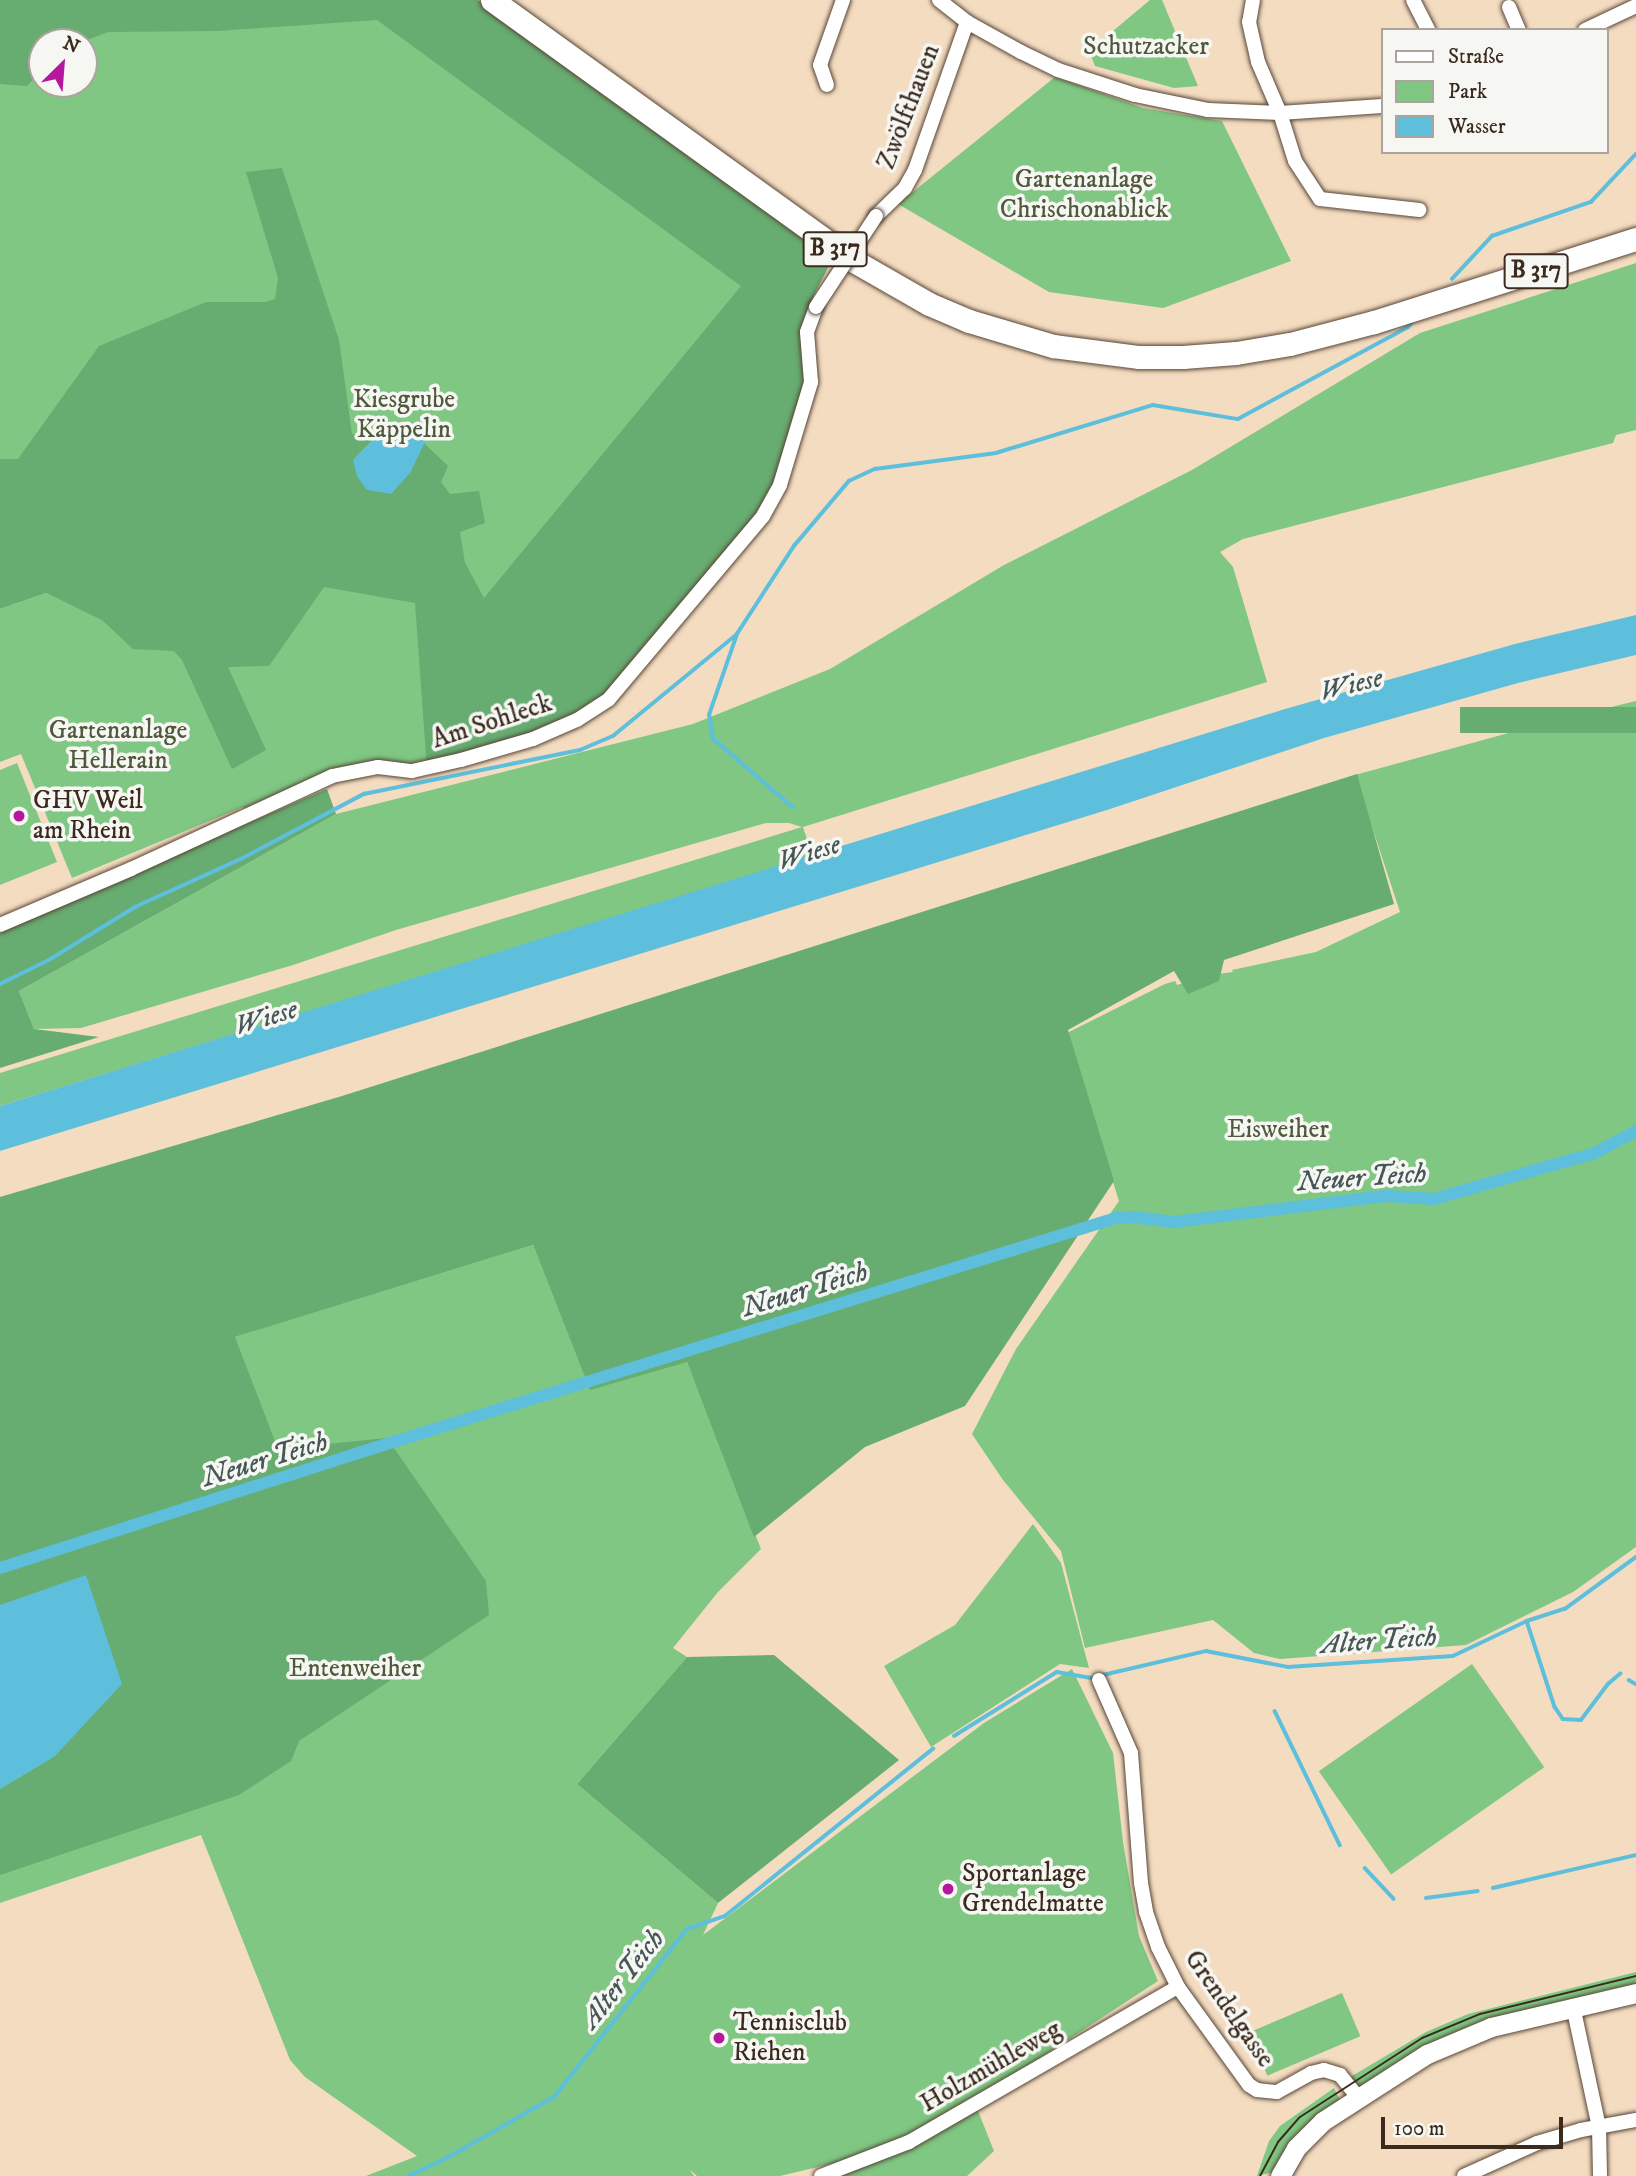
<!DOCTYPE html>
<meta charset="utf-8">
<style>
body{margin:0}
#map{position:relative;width:1636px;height:2176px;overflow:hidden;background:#f4dcc1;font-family:"IM FELL DW Pica",serif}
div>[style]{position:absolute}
.green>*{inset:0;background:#7fc783;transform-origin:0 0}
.forest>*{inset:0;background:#67ac71;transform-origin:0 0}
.water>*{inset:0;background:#5dbfdc}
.stream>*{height:3.5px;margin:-1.75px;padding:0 1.75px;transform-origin:1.75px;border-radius:1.75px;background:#5dbfdc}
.canal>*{height:12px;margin:-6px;padding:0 6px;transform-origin:6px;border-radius:6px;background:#5dbfdc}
.roads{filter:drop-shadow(0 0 2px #574536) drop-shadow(0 0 2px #574536)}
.minor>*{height:14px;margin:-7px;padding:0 7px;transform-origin:7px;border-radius:7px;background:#fff}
.secondary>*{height:19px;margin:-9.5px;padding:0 9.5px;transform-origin:9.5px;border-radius:9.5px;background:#fff}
.primary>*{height:23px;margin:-11.5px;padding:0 11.5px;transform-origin:11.5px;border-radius:11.5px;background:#fff}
.tram>*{height:2px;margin:-1px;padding:0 1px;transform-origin:1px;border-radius:1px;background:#3b2a1e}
.bridges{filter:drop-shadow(0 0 2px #574536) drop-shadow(0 0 2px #574536)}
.minor-bridge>*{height:14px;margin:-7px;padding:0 7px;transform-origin:7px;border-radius:7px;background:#fff}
.dots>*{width:19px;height:19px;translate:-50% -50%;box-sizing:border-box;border:4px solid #f6f6f2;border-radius:50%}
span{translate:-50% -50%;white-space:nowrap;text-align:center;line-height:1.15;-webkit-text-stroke:7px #f6f6f2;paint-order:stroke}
.shield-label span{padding:2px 5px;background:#f6f6f2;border:2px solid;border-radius:5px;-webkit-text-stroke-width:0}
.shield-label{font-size:24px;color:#3b2a1e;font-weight:700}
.park-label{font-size:26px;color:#4f593c}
.street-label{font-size:26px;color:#3b2a1e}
.poi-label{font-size:26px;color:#3b2a1e}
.left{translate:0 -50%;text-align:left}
.water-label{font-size:28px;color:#455757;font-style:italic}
.legend{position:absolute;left:1381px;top:28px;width:228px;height:126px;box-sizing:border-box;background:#f6f6f2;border:2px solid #aba49d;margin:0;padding:9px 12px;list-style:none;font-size:21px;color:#3b2a1e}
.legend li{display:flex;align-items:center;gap:14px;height:35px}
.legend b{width:35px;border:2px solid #aba49d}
.north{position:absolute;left:28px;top:28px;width:70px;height:70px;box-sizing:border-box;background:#f6f6f2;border:2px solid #aba49d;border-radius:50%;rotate:25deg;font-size:19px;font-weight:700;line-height:28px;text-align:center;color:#3b2a1e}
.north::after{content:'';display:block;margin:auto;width:24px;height:32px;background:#b5179e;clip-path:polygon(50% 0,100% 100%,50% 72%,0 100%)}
.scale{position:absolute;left:1381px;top:2117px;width:182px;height:32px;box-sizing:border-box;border:4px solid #3b2a1e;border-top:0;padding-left:9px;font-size:21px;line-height:24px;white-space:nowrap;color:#3b2a1e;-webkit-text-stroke:5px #f6f6f2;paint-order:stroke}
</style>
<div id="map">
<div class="green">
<div style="clip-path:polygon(evenodd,0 0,389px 0,765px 274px,427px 763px,378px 767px,244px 809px,243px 807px,72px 878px,21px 754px,0 762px,0 609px,46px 593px,70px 604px,47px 589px,0 578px,0 0,42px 42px,84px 42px,84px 84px,42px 84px,42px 42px)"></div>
<div style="clip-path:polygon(1150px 0,1162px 0,1198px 86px,1174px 88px,1095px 66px,1089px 51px)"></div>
<div style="clip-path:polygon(1055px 77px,1143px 108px,1222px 121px,1291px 261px,1163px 308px,1049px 292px,898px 204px)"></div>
<div style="clip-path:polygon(1636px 263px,1636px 430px,1616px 435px,1613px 443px,1243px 539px,1220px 552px,1233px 567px,1267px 682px,803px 827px,813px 857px,0 1106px,0 1073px,802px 827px,789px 823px,766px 823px,396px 930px,293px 965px,81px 1028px,34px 1029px,19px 991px,336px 814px,693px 724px,830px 669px,1004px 565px,1192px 470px,1420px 333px)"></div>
<div style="clip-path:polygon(1636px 701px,1636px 1547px,1573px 1592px,1466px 1645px,1280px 1659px,1254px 1653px,1213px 1620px,1085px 1648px,1061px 1551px,1003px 1480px,972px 1434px,1016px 1349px,1119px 1201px,1068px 1038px,1069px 1032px,1165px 984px,1175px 981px,1177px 985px,1209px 975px,1233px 972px,1232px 970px,1316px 952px,1400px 912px,1355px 775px,1545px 723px)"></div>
<div style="clip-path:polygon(17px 763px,57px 862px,0 885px,0 770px)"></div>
<div style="clip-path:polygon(533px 1245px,586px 1379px,687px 1362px,761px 1549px,718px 1592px,673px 1648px,687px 1657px,577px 1784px,718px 1903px,703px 1935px,984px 1723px,1072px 1669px,1113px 1753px,1123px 1842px,1139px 1936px,1158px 1981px,974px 2101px,994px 2151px,967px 2176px,821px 2176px,876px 2153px,780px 2176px,697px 2176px,690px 2170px,694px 2176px,366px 2176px,417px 2156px,305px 2077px,290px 2060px,201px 1835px,0 1903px,0 1404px,238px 1336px)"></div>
<div style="clip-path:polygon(1033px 1524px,1061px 1563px,1089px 1668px,1060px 1664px,931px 1747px,884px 1666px,955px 1625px)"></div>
<div style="left:1472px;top:1664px;width:126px;height:187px;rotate:55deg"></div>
<div style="clip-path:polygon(1636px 1972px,1636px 1986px,1483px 2023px,1365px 2085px,1358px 2087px,1351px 2079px,1352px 2076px,1426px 2032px,1468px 2014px)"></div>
<div style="left:1342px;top:1993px;width:47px;height:101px;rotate:67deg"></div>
<div style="clip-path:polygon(1334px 2088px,1340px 2100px,1274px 2172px,1257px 2176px,1269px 2141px,1280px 2126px)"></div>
</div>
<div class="forest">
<div style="clip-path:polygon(0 0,478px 0,834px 256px,810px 303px,811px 364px,780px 485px,625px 682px,577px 720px,427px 769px,415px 603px,324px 587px,269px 666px,228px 667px,266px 750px,232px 769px,182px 660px,174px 651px,133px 649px,102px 620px,46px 593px,0 609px,0 459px,18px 459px,99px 346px,206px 302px,266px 302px,275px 299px,278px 278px,246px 172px,282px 168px,339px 340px,352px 434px,379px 433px,353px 460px,410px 473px,424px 443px,448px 466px,441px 482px,450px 494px,479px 491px,485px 523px,460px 532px,465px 563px,484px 598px,741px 286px,377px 20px,217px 31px,108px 32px,82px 42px,42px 42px,42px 70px,27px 86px,0 84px)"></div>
<div style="left:1636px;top:707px;width:26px;height:176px;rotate:90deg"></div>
<div style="clip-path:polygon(1357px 774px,1394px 904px,1224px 960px,1219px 981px,1188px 994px,1174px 971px,1068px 1030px,1114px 1181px,965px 1406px,865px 1447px,754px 1537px,687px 1362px,590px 1390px,533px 1245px,235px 1337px,278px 1449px,387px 1438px,486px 1581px,489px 1615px,299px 1741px,291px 1761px,239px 1795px,0 1875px,0 1789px,55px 1756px,0 1605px,0 1197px,342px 1096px)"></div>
<div style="clip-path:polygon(327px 789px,336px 814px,19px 991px,34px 1029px,99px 1037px,0 1068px,0 930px)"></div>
<div style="clip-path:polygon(774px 1655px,899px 1760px,718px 1903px,577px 1784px,687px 1657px)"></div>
</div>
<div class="water">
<div style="clip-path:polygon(399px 424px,414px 427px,424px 433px,426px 440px,410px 473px,391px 494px,367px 490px,357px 476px,353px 460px,387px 426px)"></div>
<div style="clip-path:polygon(1636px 615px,1636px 655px,1518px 683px,1324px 738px,1107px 810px,0 1151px,0 1106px,1285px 709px,1515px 644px)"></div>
<div style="clip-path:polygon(86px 1575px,122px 1684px,55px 1756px,0 1789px,0 1605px)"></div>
</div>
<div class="stream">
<div style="left:1452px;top:279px;width:59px;rotate:-47.1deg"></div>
<div style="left:1492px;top:236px;width:105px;rotate:-19deg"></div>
<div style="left:1591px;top:202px;width:66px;rotate:-46.8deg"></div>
<div style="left:793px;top:808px;width:106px;rotate:-139.2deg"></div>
<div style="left:713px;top:739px;width:24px;rotate:-99deg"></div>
<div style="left:709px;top:715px;width:86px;rotate:-70.9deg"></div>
<div style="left:737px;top:634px;width:105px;rotate:-57.1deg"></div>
<div style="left:794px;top:546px;width:85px;rotate:-49.8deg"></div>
<div style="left:849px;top:481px;width:29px;rotate:-25deg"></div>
<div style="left:875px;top:469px;width:122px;rotate:-7.5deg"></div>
<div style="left:996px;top:453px;width:164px;rotate:-17deg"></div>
<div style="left:1153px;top:405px;width:86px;rotate:9.4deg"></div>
<div style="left:1238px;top:419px;width:193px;rotate:-28.4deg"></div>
<div style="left:1408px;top:327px;width:9px;rotate:-49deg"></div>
<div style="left:0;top:984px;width:55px;rotate:-26.1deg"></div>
<div style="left:49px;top:960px;width:101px;rotate:-31.6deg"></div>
<div style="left:135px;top:907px;width:119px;rotate:-24.4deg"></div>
<div style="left:243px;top:858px;width:137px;rotate:-27.9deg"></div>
<div style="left:364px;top:794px;width:220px;rotate:-11.5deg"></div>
<div style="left:580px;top:750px;width:36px;rotate:-23deg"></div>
<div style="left:613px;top:736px;width:159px;rotate:-39.4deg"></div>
<div style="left:1527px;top:1621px;width:90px;rotate:72deg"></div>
<div style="left:1555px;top:1707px;width:14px;rotate:56deg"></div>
<div style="left:1563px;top:1719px;width:18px;rotate:3deg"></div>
<div style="left:1581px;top:1720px;width:45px;rotate:-53.1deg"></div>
<div style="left:1608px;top:1684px;width:16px;rotate:-40deg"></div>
<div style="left:1103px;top:1675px;width:106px;rotate:-13.1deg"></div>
<div style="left:1206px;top:1651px;width:84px;rotate:11deg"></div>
<div style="left:1288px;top:1667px;width:165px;rotate:-3.8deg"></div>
<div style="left:1453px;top:1656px;width:82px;rotate:-25.3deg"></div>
<div style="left:1527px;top:1621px;width:40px;rotate:-18deg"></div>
<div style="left:1565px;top:1609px;width:88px;rotate:-36.2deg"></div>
<div style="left:1629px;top:1680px;width:8px;rotate:30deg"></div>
<div style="left:1275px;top:1711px;width:149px;rotate:64.1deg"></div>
<div style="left:954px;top:1736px;width:121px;rotate:-31.9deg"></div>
<div style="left:1057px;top:1672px;width:36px;rotate:10deg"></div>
<div style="left:1365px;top:1868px;width:42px;rotate:46.9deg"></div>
<div style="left:1493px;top:1888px;width:147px;rotate:-13deg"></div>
<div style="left:1426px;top:1898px;width:52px;rotate:-7.7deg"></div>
<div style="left:408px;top:2176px;width:43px;rotate:-24.8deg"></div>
<div style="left:447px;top:2158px;width:123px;rotate:-29.7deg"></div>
<div style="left:554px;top:2097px;width:214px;rotate:-51.6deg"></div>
<div style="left:687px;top:1929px;width:40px;rotate:-18.9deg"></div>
<div style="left:725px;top:1916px;width:267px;rotate:-38.8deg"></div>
</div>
<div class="canal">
<div style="left:0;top:1568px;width:410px;rotate:-17.8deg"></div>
<div style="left:390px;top:1443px;width:760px;rotate:-17.22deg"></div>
<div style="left:1116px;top:1218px;width:18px;rotate:-3deg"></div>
<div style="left:1134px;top:1217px;width:40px;rotate:7.1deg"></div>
<div style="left:1174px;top:1222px;width:215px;rotate:-7deg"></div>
<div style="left:1387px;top:1196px;width:47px;rotate:3.7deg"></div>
<div style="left:1434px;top:1199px;width:167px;rotate:-15.9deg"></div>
<div style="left:1595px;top:1153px;width:47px;rotate:-28.2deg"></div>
</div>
<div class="roads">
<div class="minor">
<div style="left:939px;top:0;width:36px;rotate:38deg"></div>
<div style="left:967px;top:22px;width:62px;rotate:29.1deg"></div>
<div style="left:1021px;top:52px;width:41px;rotate:25.9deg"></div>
<div style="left:1058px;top:70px;width:81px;rotate:18deg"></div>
<div style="left:1135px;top:95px;width:75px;rotate:11.6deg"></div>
<div style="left:1208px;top:110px;width:72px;rotate:2.4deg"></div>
<div style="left:1280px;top:113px;width:102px;rotate:-3.9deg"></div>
<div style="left:1253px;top:0;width:22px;rotate:100deg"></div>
<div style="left:1249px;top:22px;width:41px;rotate:77.3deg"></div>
<div style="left:1258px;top:62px;width:56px;rotate:66.7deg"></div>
<div style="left:1280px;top:113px;width:50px;rotate:72.6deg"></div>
<div style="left:1295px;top:161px;width:45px;rotate:56.7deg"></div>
<div style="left:1320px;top:199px;width:100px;rotate:6.3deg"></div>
<div style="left:1413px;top:0;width:34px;rotate:63deg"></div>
<div style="left:1509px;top:7px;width:25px;rotate:67deg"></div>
<div style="left:1585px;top:30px;width:56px;rotate:-25.2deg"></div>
<div style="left:827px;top:85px;width:21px;rotate:-109deg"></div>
<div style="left:820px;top:65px;width:69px;rotate:-70.5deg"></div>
<div style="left:876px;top:216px;width:40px;rotate:-44deg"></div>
<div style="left:905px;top:188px;width:21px;rotate:-61deg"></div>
<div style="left:915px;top:170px;width:157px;rotate:-70.6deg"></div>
<div style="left:0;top:925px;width:142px;rotate:-23.1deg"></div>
<div style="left:131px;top:869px;width:221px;rotate:-24.8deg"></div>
<div style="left:332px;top:776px;width:47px;rotate:-11.1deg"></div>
<div style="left:378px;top:767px;width:34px;rotate:7deg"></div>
<div style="left:412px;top:771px;width:50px;rotate:-12.7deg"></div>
<div style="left:461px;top:760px;width:75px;rotate:-16.3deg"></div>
<div style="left:533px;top:739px;width:48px;rotate:-23.4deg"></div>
<div style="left:577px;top:720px;width:38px;rotate:-33deg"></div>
<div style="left:609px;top:699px;width:239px;rotate:-49.9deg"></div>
<div style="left:763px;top:516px;width:35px;rotate:-61deg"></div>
<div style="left:780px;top:485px;width:108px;rotate:-73.2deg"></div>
<div style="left:811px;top:382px;width:50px;rotate:-94.6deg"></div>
<div style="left:807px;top:332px;width:27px;rotate:-70deg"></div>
<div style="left:1099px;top:1680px;width:80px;rotate:66.3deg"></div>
<div style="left:1131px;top:1753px;width:130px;rotate:85.6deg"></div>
<div style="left:1141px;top:1883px;width:29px;rotate:80deg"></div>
<div style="left:1146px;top:1912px;width:37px;rotate:71deg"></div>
<div style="left:1158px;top:1947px;width:45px;rotate:63.4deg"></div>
<div style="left:1178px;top:1987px;width:121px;rotate:54.1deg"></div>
<div style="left:1249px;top:2085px;width:9px;rotate:32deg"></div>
<div style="left:1257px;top:2090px;width:20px;rotate:6deg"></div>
<div style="left:1277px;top:2092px;width:39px;rotate:-29deg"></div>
<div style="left:1311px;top:2073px;width:13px;rotate:-13deg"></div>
<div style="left:1324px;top:2070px;width:17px;rotate:17deg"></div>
<div style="left:1340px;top:2075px;width:27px;rotate:51deg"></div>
<div style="left:1573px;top:2006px;width:124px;rotate:77.9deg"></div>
<div style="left:1599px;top:2127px;width:49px;rotate:88.8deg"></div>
<div style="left:821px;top:2176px;width:94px;rotate:-21.1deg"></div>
<div style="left:909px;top:2142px;width:310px;rotate:-30deg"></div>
<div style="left:1464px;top:2176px;width:80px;rotate:-24.3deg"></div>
<div style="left:1537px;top:2143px;width:46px;rotate:-16.5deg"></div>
<div style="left:1581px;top:2130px;width:56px;rotate:-10.3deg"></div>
</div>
<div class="secondary">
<div style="left:1280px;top:2176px;width:32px;rotate:-60deg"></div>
<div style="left:1296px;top:2148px;width:38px;rotate:-45deg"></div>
<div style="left:1323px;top:2121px;width:124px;rotate:-32.8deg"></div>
<div style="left:1427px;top:2054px;width:69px;rotate:-22.9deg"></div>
<div style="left:1491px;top:2027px;width:149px;rotate:-13.2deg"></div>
</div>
<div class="primary">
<div style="left:492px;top:0;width:446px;rotate:35.8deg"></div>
<div style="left:854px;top:261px;width:86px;rotate:29.8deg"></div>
<div style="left:929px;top:304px;width:43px;rotate:23deg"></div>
<div style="left:969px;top:321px;width:88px;rotate:16.6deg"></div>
<div style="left:1053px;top:346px;width:87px;rotate:7.3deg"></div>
<div style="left:1139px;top:357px;width:44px"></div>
<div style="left:1183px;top:357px;width:53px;rotate:-4.3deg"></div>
<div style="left:1236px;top:353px;width:55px;rotate:-9.5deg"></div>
<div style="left:1290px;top:344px;width:87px;rotate:-14.7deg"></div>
<div style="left:1374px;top:322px;width:275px;rotate:-17.6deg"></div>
</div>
</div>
<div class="tram">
<div style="left:1260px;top:2176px;width:38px;rotate:-62deg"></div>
<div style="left:1278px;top:2142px;width:33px;rotate:-49deg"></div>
<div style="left:1300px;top:2117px;width:145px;rotate:-32.9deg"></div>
<div style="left:1422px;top:2038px;width:63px;rotate:-22.5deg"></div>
<div style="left:1480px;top:2014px;width:161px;rotate:-13.7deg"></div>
</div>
<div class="bridges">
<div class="minor-bridge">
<div style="left:816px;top:307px;width:109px;rotate:-56.6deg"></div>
</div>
</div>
<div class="dots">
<div style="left:19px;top:816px;background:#b5179e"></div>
<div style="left:948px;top:1889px;background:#b5179e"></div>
<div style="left:719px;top:2038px;background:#b5179e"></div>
</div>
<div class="shield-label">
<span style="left:835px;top:249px">B 317</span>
<span style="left:1536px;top:271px">B 317</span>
</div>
<div class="park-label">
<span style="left:1146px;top:47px">Schutzacker</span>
<span style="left:1084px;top:195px">Gartenanlage<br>Chrischonablick</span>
<span style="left:404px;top:415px">Kiesgrube<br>Käppelin</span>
<span style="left:118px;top:746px">Gartenanlage<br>Hellerain</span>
<span style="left:1278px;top:1130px">Eisweiher</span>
<span style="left:355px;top:1669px">Entenweiher</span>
</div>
<div class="street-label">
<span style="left:909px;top:107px;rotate:-69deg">Zwölfthauen</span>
<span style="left:492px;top:722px;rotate:-18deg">Am Sohleck</span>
<span style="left:1229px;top:2009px;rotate:55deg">Grendelgasse</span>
<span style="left:991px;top:2067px;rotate:-30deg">Holzmühleweg</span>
</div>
<div class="poi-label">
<span class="left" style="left:33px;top:816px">GHV Weil<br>am Rhein</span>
<span class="left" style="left:962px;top:1889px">Sportanlage<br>Grendelmatte</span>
<span class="left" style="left:733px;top:2038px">Tennisclub<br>Riehen</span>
</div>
<div class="water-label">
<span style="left:1351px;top:685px;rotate:-14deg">Wiese</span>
<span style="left:809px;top:853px;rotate:-17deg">Wiese</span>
<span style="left:266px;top:1018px;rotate:-17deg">Wiese</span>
<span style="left:1362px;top:1178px;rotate:-4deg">Neuer Teich</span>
<span style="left:805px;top:1290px;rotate:-17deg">Neuer Teich</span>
<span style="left:265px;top:1460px;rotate:-17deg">Neuer Teich</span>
<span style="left:1379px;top:1641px;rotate:-4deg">Alter Teich</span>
<span style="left:623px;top:1979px;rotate:-52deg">Alter Teich</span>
</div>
<ul class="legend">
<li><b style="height:9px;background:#fff"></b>Straße</li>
<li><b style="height:19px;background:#7fc783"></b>Park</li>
<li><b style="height:19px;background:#5dbfdc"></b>Wasser</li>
</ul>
<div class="north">N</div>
<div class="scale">100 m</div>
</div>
